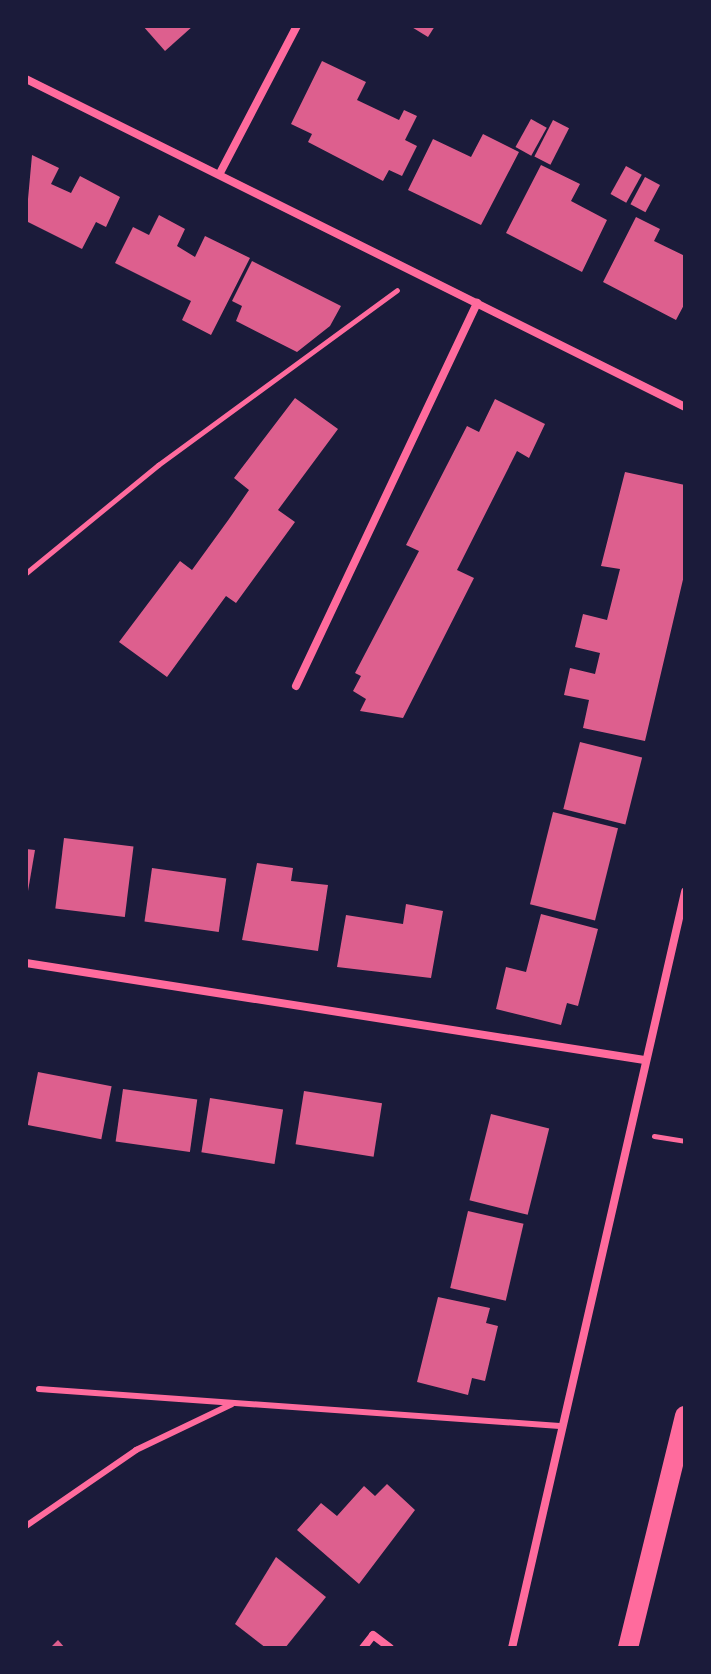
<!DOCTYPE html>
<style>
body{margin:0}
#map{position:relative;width:711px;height:1674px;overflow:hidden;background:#1b1b3a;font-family:"DM Sans",sans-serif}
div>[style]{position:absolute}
.building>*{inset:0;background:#dd5f8e;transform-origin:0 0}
.path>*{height:5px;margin:-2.5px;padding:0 2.5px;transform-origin:2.5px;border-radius:2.5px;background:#ff6b9d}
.service>*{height:6px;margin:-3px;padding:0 3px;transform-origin:3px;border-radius:3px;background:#ff6b9d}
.minor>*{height:8px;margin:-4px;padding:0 4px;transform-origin:4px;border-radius:4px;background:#ff6b9d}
.primary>*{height:20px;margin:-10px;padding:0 10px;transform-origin:10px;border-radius:10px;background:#ff6b9d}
span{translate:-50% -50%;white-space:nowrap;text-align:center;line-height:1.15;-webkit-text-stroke:8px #1b1b3a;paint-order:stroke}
.frame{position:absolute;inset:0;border:28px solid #1b1b3a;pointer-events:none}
</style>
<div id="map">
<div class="building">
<div style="clip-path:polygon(143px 26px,193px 26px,165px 51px)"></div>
<div style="clip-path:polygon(410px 26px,435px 26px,428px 37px)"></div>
<div style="clip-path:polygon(322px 61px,366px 82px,357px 100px,399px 120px,404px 110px,417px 116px,405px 140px,417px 146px,402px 176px,389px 170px,383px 181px,308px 142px,312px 134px,291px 124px)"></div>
<div style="left:531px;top:119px;width:18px;height:32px;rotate:29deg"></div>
<div style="left:553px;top:120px;width:18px;height:41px;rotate:27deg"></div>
<div style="clip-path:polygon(483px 134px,519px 152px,481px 225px,408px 190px,433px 139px,471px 157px)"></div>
<div style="clip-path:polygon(32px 155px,59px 168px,51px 184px,71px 193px,80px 176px,120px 197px,106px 227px,96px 222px,82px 249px,26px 221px)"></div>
<div style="clip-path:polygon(541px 165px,580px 184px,571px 201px,607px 220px,582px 272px,506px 233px)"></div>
<div style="left:626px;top:166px;width:18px;height:32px;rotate:29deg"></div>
<div style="left:645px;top:177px;width:17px;height:31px;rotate:28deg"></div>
<div style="clip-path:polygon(159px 215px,185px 229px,177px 246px,195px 257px,205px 236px,250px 258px,211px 335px,182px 320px,191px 301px,115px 263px,133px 227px,149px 235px)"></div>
<div style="clip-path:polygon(636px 217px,660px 229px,654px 241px,685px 256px,685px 303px,676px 320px,603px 282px)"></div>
<div style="clip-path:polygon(252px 261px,341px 306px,330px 326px,297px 352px,236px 321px,242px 306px,232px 301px)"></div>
<div style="clip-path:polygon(295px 398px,338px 429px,278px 510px,295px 522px,236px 603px,226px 596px,167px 677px,119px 642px,180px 561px,192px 570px,229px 519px,249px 490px,234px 478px)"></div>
<div style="clip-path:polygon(495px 399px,545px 424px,529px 458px,517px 451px,457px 570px,474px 578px,403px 718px,360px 711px,366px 699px,353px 691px,361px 676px,355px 673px,419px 551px,406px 545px,467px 426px,479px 432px)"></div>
<div style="clip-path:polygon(625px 472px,685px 485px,685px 571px,645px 741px,583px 728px,589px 700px,564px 695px,570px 668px,595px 674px,600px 653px,575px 647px,583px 614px,607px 620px,620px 569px,601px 566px)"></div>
<div style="left:580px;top:742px;width:64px;height:69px;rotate:14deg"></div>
<div style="left:553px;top:812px;width:67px;height:95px;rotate:14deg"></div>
<div style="left:64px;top:838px;width:70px;height:71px;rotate:7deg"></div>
<div style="clip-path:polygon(26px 849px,35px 850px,28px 891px,26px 891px)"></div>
<div style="clip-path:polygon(257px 863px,293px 868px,291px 881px,328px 885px,318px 951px,242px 940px)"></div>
<div style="left:152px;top:868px;width:75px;height:54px;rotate:8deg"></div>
<div style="clip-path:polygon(406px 904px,443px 911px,431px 978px,337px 967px,346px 915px,403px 924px)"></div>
<div style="clip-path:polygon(541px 914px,598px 929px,578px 1006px,567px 1003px,561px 1025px,496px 1009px,506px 967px,526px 972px)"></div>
<div style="left:38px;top:1072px;width:75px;height:54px;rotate:11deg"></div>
<div style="left:123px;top:1089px;width:75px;height:53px;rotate:8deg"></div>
<div style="left:304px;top:1091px;width:79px;height:54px;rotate:9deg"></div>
<div style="left:210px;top:1098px;width:74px;height:55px;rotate:9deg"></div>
<div style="left:491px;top:1114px;width:60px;height:89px;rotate:14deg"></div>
<div style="left:468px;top:1211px;width:57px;height:79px;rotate:13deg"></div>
<div style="clip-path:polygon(438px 1297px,490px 1308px,486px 1323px,498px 1326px,485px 1381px,472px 1378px,468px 1395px,417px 1382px)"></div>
<div style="clip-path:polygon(387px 1484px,415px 1510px,359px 1584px,297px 1530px,321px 1503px,337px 1516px,364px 1486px,375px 1496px)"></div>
<div style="clip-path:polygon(276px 1557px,326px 1597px,285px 1648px,266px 1648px,235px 1624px)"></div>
<div style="clip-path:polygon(58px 1640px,65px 1648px,50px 1648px)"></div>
</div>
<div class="path">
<div style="left:26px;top:573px;width:171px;rotate:-39.3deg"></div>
<div style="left:158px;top:465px;width:296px;rotate:-36.2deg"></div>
<div style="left:654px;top:1136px;width:31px;rotate:9deg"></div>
</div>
<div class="service">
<div style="left:39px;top:1389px;width:522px;rotate:4.06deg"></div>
<div style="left:26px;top:1526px;width:134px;rotate:-34.6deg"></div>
<div style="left:136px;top:1450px;width:106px;rotate:-25.6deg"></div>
</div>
<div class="minor">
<div style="left:26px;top:79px;width:736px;rotate:26.46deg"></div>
<div style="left:220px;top:173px;width:166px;rotate:-62.4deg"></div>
<div style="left:296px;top:686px;width:424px;rotate:-64.7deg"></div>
<div style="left:26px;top:963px;width:626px;rotate:8.92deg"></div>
<div style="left:363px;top:1648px;width:16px;rotate:-52deg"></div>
<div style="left:373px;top:1635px;width:21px;rotate:37deg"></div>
<div style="left:512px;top:1648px;width:776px;rotate:-77.11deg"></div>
</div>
<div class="primary">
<div style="left:628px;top:1648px;width:239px;rotate:-76.2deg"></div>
</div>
<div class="frame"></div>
</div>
